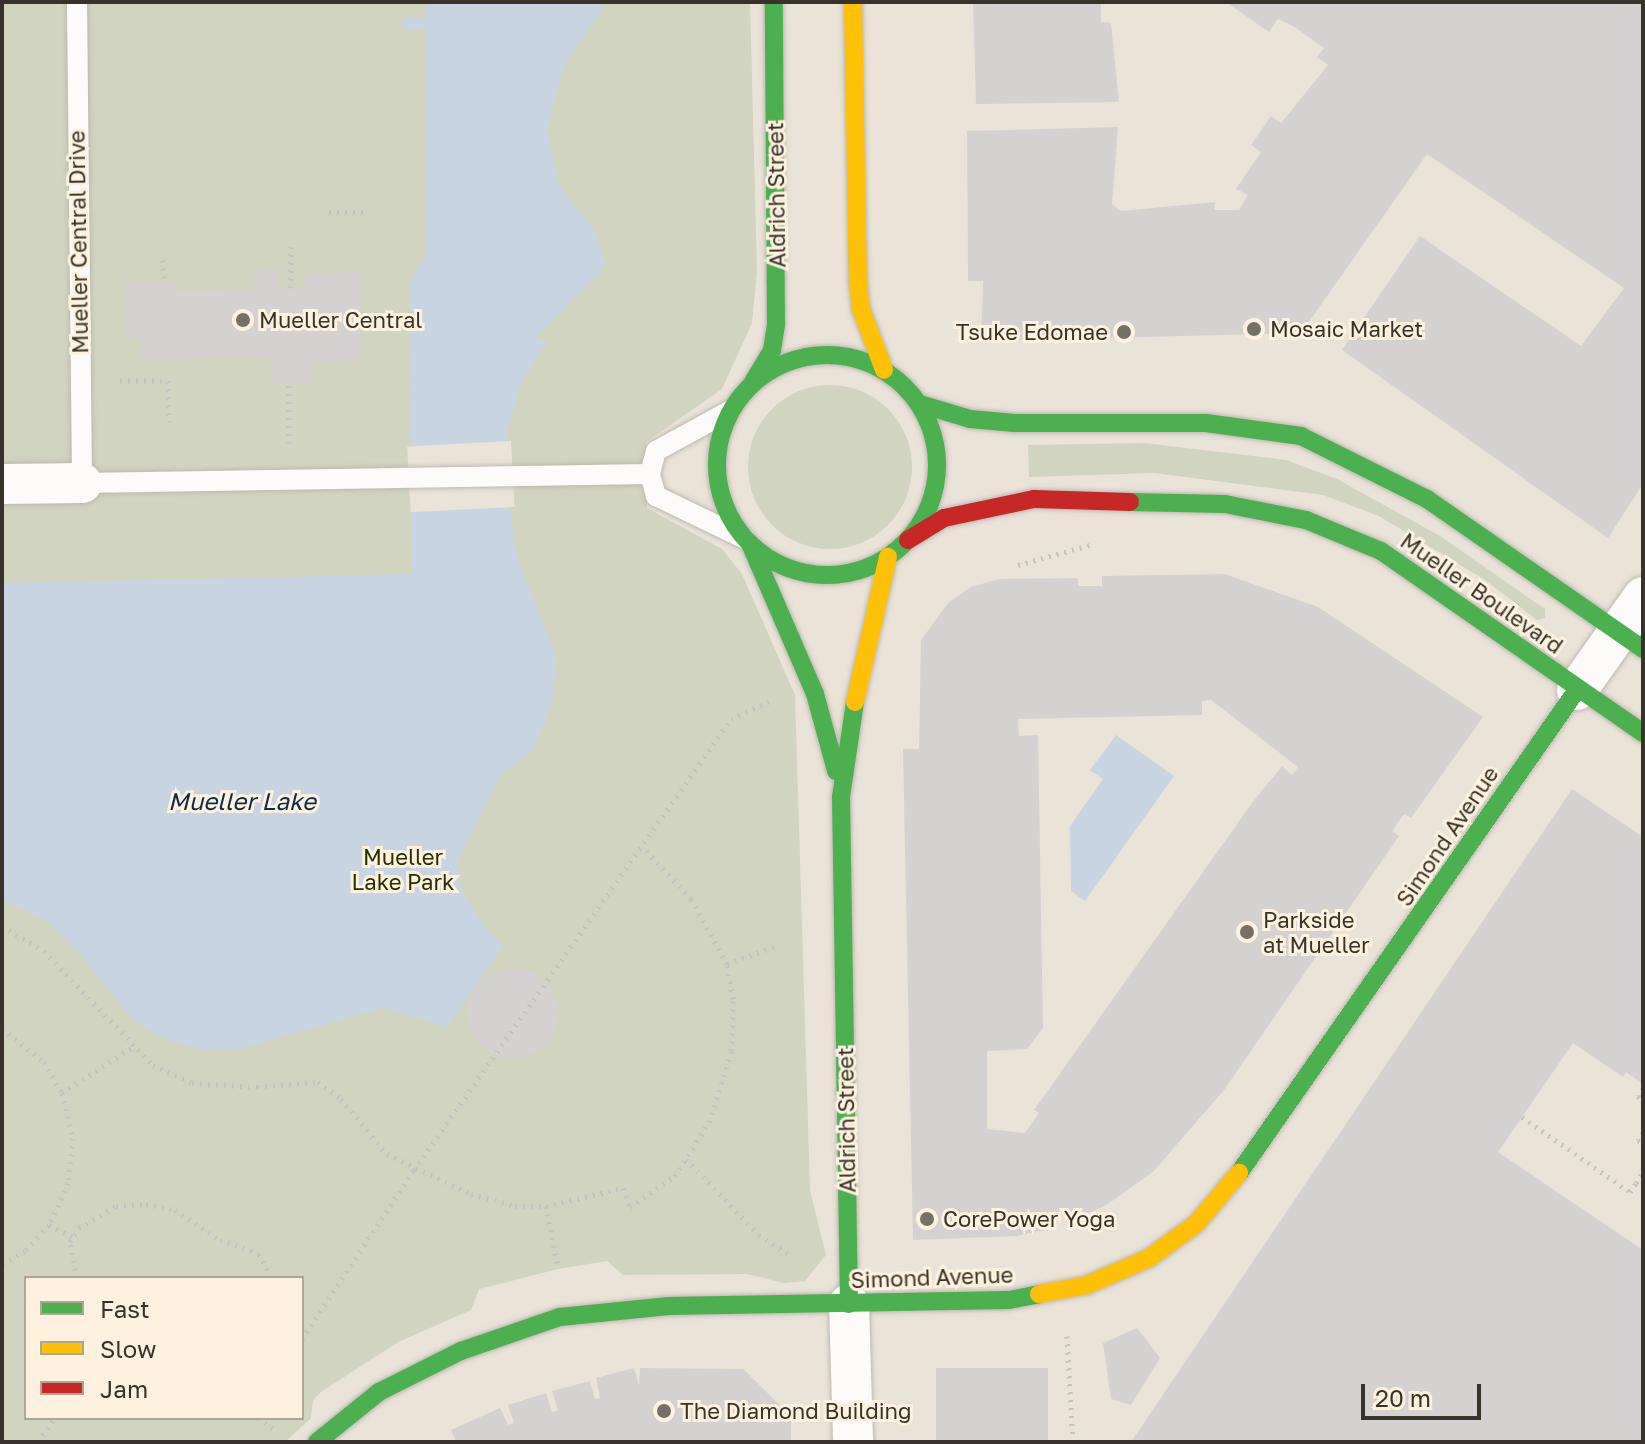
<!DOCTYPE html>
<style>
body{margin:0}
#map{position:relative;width:1645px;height:1444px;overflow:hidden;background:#eae3d8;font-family:"Golos Text",sans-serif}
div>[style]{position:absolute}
.green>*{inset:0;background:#d1d4bf}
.round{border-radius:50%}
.water>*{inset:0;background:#c8d4e1}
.pier>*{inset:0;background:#eae3d8;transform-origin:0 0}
.stream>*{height:12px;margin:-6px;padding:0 6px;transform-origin:6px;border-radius:6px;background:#c8d4e1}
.building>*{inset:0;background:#d6d1d1;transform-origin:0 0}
.path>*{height:5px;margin-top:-2.5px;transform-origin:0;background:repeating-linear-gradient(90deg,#c7c3c0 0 2px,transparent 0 8px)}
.roads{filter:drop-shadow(0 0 2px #beb9b0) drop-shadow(0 0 2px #beb9b0)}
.lane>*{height:20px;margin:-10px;padding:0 10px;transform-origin:10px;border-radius:10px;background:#fcfbf9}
.street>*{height:40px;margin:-20px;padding:0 20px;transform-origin:20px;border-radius:20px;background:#fcfbf9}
.fast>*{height:18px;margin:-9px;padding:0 9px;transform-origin:9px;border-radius:9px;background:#4caf50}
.fast>.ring{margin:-9px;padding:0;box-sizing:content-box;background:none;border:18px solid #4caf50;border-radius:50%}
.slow>*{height:18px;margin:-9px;padding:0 9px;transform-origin:9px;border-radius:9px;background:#ffc107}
.jam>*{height:18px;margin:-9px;padding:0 9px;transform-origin:9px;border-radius:9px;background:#c62828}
.dots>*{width:22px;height:22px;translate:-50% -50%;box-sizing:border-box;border:4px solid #fef2de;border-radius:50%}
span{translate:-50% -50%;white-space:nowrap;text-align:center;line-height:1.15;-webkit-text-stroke:6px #fef2de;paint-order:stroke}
.street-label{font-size:22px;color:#37332b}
.poi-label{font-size:22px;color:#37332b}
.left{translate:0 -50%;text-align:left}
.right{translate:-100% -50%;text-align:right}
.park-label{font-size:22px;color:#243000}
.water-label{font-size:24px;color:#0d2c4d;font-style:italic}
.frame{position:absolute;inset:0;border:4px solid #37332b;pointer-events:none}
.legend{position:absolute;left:24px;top:1276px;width:280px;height:144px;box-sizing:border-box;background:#fef2de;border:2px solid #aea696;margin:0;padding:10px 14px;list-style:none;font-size:24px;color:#37332b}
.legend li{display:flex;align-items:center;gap:16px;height:40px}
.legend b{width:40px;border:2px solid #aea696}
.scale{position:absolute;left:1361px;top:1384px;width:120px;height:36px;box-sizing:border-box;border:4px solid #37332b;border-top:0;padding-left:10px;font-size:24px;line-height:28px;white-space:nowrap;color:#37332b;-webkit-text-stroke:6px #fef2de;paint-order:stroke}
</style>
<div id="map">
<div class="green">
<div style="clip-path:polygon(evenodd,2px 2px,750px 2px,757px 271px,752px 323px,722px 389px,646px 442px,647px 508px,722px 549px,742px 574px,795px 695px,810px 1190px,826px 1255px,805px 1281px,784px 1283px,747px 1274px,623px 1275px,607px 1261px,558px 1269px,479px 1289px,471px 1310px,398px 1342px,321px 1392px,313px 1400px,311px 1418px,285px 1442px,2px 1442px,2px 2px,26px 1278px,302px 1278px,302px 1418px,26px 1418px,26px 1278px)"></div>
<div class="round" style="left:748px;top:385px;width:164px;height:164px"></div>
<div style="clip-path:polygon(1144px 443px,1286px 460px,1337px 479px,1440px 536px,1545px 609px,1545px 618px,1537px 620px,1485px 580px,1379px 516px,1323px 495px,1154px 473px,1029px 477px,1028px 445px)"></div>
</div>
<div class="water">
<div style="clip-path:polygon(425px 2px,607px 2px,564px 66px,547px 131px,560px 187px,595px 231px,605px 262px,598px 281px,596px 275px,536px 339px,547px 340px,520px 385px,507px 433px,506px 477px,516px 554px,557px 659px,551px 707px,534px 749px,501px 775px,458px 861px,459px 885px,480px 921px,503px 946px,447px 1027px,383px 1008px,239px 1049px,199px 1049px,163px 1038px,133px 1020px,69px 941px,46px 921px,2px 899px,2px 583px,411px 574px,410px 282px,425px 255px)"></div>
<div style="clip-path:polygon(1116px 735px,1174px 776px,1085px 901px,1071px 891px,1070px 826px,1103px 779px,1090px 770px)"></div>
</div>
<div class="pier">
<div style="left:511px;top:441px;width:66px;height:104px;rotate:87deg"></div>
</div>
<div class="stream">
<div style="left:407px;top:23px;width:20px;rotate:3deg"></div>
</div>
<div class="building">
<div style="clip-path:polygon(973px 2px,1101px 2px,1101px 22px,1111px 23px,1119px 102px,976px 104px)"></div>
<div style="clip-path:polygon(1226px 2px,1643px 2px,1643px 484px,1608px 538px,1342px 350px,1420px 236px,1581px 346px,1624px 288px,1427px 154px,1301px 333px,981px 341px,983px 281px,968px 281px,967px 131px,1118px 127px,1112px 204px,1121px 211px,1215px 202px,1214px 210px,1239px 210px,1248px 195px,1236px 189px,1261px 152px,1251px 145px,1271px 116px,1281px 123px,1328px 65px,1317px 57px,1324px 48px,1293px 26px,1278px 19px,1269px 32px)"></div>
<div style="clip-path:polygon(255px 270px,278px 270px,278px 287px,304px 287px,305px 273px,362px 272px,360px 362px,311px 362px,311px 384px,271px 384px,271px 358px,141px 359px,142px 338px,126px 338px,126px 282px,177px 282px,177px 291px,254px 290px)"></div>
<div style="clip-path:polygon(evenodd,1225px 574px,1318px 607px,1483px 717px,1411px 818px,1404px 814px,1392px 831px,1399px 836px,1224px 1090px,1154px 1171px,1108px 1204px,1069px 1223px,1068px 1212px,1049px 1213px,1049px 1229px,1017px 1236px,913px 1240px,903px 749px,919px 749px,921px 640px,949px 602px,971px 587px,1000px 579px,1078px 578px,1078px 586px,1102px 586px,1102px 576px,1225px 574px,1211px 700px,1298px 767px,1292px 775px,1282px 766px,1252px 803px,1034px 1110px,1039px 1113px,1025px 1133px,987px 1129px,987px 1051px,1027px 1049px,1043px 1028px,1038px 735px,1019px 736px,1018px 719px,1202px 715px,1202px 701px,1211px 700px)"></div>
<div style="clip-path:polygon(1572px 789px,1643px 837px,1643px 1084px,1626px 1072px,1623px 1077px,1573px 1043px,1498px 1152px,1643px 1250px,1643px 1442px,1131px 1442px)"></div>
<div class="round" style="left:468px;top:968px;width:90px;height:90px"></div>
<div style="clip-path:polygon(1137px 1328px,1160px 1358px,1131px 1405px,1111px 1399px,1103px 1343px)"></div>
<div style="clip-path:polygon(634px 1368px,639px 1386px,640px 1368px,743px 1369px,791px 1416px,791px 1442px,456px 1442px,451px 1430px,500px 1408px,508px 1425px,514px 1423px,508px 1405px,546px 1393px,552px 1412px,558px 1410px,552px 1391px,590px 1381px,595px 1399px,600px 1398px,596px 1378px)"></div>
<div style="left:936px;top:1368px;width:112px;height:74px"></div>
</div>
<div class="path">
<div style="left:329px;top:212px;width:35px"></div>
<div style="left:163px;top:260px;width:22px;rotate:87deg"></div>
<div style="left:290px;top:288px;width:45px;rotate:-88.7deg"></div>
<div style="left:120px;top:380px;width:48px;rotate:1.2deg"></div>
<div style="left:168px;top:381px;width:41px;rotate:88.6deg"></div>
<div style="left:289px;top:443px;width:59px;rotate:-90deg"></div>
<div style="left:1018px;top:565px;width:75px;rotate:-15.5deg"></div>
<div style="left:2px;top:926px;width:49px;rotate:30.8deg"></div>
<div style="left:44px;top:951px;width:158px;rotate:46.3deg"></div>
<div style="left:153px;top:1065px;width:43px;rotate:24.8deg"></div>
<div style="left:192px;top:1083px;width:65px;rotate:3.5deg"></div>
<div style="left:257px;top:1087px;width:61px;rotate:-4.7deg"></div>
<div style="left:318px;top:1082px;width:29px;rotate:36deg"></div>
<div style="left:341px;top:1099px;width:72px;rotate:50.1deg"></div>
<div style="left:387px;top:1154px;width:93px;rotate:25.5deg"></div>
<div style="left:471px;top:1194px;width:46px;rotate:15.3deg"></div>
<div style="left:515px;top:1206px;width:31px"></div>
<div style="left:546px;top:1206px;width:79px;rotate:-13.2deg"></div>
<div style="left:623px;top:1188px;width:20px;rotate:70deg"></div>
<div style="left:630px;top:1207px;width:55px;rotate:-34.6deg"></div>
<div style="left:675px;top:1176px;width:64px;rotate:-57.8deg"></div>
<div style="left:709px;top:1122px;width:75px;rotate:-72.1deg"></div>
<div style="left:732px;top:1051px;width:52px;rotate:-88.9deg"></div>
<div style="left:733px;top:999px;width:36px;rotate:-100deg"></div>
<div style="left:727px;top:964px;width:74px;rotate:-119deg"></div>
<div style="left:691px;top:899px;width:72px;rotate:-132.8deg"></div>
<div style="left:727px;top:964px;width:55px;rotate:-20.1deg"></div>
<div style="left:2px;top:1029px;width:53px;rotate:38.2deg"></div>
<div style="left:44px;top:1062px;width:36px;rotate:60deg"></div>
<div style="left:62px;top:1093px;width:46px;rotate:76.3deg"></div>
<div style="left:73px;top:1138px;width:45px;rotate:96.3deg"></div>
<div style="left:68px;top:1183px;width:46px;rotate:114.3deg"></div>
<div style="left:49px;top:1225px;width:35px;rotate:133deg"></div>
<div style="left:25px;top:1251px;width:27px;rotate:149deg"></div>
<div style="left:1643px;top:1089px;width:9px;rotate:126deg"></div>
<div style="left:1638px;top:1096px;width:6px;rotate:39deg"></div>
<div style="left:62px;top:1093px;width:86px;rotate:-33.1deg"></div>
<div style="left:1522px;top:1117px;width:131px;rotate:34.8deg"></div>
<div style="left:1630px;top:1192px;width:11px;rotate:-56deg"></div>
<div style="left:1636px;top:1183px;width:9px;rotate:36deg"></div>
<div style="left:1643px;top:1133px;width:9px;rotate:126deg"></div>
<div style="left:1638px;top:1140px;width:6px;rotate:31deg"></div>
<div style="left:686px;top:1159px;width:105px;rotate:46.2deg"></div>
<div style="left:759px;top:1235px;width:38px;rotate:33deg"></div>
<div style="left:1636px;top:1183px;width:13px;rotate:-58deg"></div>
<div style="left:546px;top:1206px;width:59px;rotate:79.3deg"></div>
<div style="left:49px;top:1225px;width:27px;rotate:27deg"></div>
<div style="left:77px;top:1278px;width:37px;rotate:-101deg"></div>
<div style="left:70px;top:1242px;width:17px;rotate:-57deg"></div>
<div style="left:79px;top:1228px;width:43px;rotate:-30.7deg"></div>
<div style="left:116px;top:1206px;width:30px;rotate:-4deg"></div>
<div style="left:146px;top:1204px;width:30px;rotate:12deg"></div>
<div style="left:175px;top:1210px;width:54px;rotate:33.7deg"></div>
<div style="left:220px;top:1240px;width:41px;rotate:19.7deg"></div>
<div style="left:259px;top:1254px;width:27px;rotate:62deg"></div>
<div style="left:1067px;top:1336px;width:106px;rotate:86.8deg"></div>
<div style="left:302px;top:1339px;width:203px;rotate:-56.5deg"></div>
<div style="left:414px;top:1170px;width:551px;rotate:-54.9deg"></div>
<div style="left:731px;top:719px;width:45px;rotate:-24.9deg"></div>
<div style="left:258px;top:1418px;width:23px;rotate:34deg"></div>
<div style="left:38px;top:1442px;width:29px;rotate:-55deg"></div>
</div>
<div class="roads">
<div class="lane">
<div style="left:77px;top:2px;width:481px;rotate:89.4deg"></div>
<div style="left:82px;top:483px;width:568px;rotate:-0.91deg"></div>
<div style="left:731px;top:410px;width:85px;rotate:151.3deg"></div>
<div style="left:656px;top:451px;width:24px;rotate:105deg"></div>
<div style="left:650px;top:474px;width:23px;rotate:75deg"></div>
<div style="left:656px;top:496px;width:99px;rotate:25.8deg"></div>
</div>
<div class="street">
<div style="left:2px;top:484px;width:80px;rotate:-0.7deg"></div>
<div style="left:1577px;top:690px;width:114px;rotate:-54.6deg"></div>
<div style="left:849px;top:1304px;width:138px;rotate:88.3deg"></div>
</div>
<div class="fast">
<div class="ring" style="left:717px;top:355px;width:202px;height:202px"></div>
<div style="left:753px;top:382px;width:37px;rotate:-59deg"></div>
<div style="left:772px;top:350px;width:26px;rotate:-81deg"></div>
<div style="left:776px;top:324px;width:322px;rotate:-90.4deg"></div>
<div style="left:920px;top:404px;width:52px;rotate:16.7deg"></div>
<div style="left:970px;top:419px;width:45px;rotate:5.1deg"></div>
<div style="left:1015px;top:423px;width:191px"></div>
<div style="left:1206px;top:423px;width:96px;rotate:7.8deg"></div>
<div style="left:1301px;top:436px;width:141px;rotate:26.6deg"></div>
<div style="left:1427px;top:499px;width:263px;rotate:34.8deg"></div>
<div style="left:1130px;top:502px;width:95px;rotate:1.2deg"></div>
<div style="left:1225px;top:504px;width:83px;rotate:11.2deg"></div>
<div style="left:1306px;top:520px;width:81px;rotate:22.5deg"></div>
<div style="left:1381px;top:551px;width:319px;rotate:34.8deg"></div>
<div style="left:751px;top:546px;width:161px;rotate:66.6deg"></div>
<div style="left:815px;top:694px;width:80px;rotate:74.7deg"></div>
<div style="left:1239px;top:1173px;width:590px;rotate:-55.02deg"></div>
<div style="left:849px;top:1304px;width:507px;rotate:-90.9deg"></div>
<div style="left:841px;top:797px;width:96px;rotate:-81.6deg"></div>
<div style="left:317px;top:1442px;width:80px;rotate:-38.9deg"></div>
<div style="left:379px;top:1392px;width:92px;rotate:-26.6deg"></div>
<div style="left:461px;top:1351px;width:105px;rotate:-19deg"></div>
<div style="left:560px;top:1317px;width:109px;rotate:-5.8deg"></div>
<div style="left:668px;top:1306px;width:341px;rotate:-1deg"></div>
<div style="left:1009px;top:1300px;width:31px;rotate:-11deg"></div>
</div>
<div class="slow">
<div style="left:853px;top:2px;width:280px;rotate:89deg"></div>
<div style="left:858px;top:282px;width:27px;rotate:84deg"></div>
<div style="left:861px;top:309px;width:65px;rotate:69.3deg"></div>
<div style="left:855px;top:702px;width:149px;rotate:-77.2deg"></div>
<div style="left:1039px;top:1294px;width:49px;rotate:-10.6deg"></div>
<div style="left:1087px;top:1285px;width:68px;rotate:-23.5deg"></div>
<div style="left:1149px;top:1258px;width:58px;rotate:-35.9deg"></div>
<div style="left:1196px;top:1224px;width:67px;rotate:-49.9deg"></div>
</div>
<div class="jam">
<div style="left:908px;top:540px;width:42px;rotate:-31.4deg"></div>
<div style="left:944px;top:518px;width:92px;rotate:-11.9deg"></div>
<div style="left:1034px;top:499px;width:96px;rotate:1.8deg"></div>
</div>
</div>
<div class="dots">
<div style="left:243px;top:320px;background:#767168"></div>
<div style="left:1254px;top:329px;background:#767168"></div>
<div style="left:1124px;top:332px;background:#767168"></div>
<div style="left:1247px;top:932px;background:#767168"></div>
<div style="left:927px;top:1219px;background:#767168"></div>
<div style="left:664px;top:1411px;background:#767168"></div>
</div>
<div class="street-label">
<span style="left:776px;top:195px;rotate:-91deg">Aldrich Street</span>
<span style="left:78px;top:242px;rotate:-91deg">Mueller Central Drive</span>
<span style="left:1482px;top:593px;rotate:35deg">Mueller Boulevard</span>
<span style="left:1447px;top:836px;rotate:-56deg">Simond Avenue</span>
<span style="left:846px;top:1120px;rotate:-91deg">Aldrich Street</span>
<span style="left:932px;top:1277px;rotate:-2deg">Simond Avenue</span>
</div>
<div class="poi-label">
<span class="left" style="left:259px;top:320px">Mueller Central</span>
<span class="left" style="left:1270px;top:329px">Mosaic Market</span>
<span class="right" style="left:1108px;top:332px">Tsuke Edomae</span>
<span class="left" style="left:1263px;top:932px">Parkside<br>at Mueller</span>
<span class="left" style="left:943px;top:1219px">CorePower Yoga</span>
<span class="left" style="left:680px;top:1411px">The Diamond Building</span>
</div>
<div class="park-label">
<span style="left:403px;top:869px">Mueller<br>Lake Park</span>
</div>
<div class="water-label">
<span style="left:242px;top:801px">Mueller Lake</span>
</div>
<div class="frame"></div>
<ul class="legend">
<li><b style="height:10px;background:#4caf50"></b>Fast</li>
<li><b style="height:10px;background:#ffc107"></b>Slow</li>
<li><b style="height:10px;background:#c62828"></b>Jam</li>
</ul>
<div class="scale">20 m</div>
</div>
